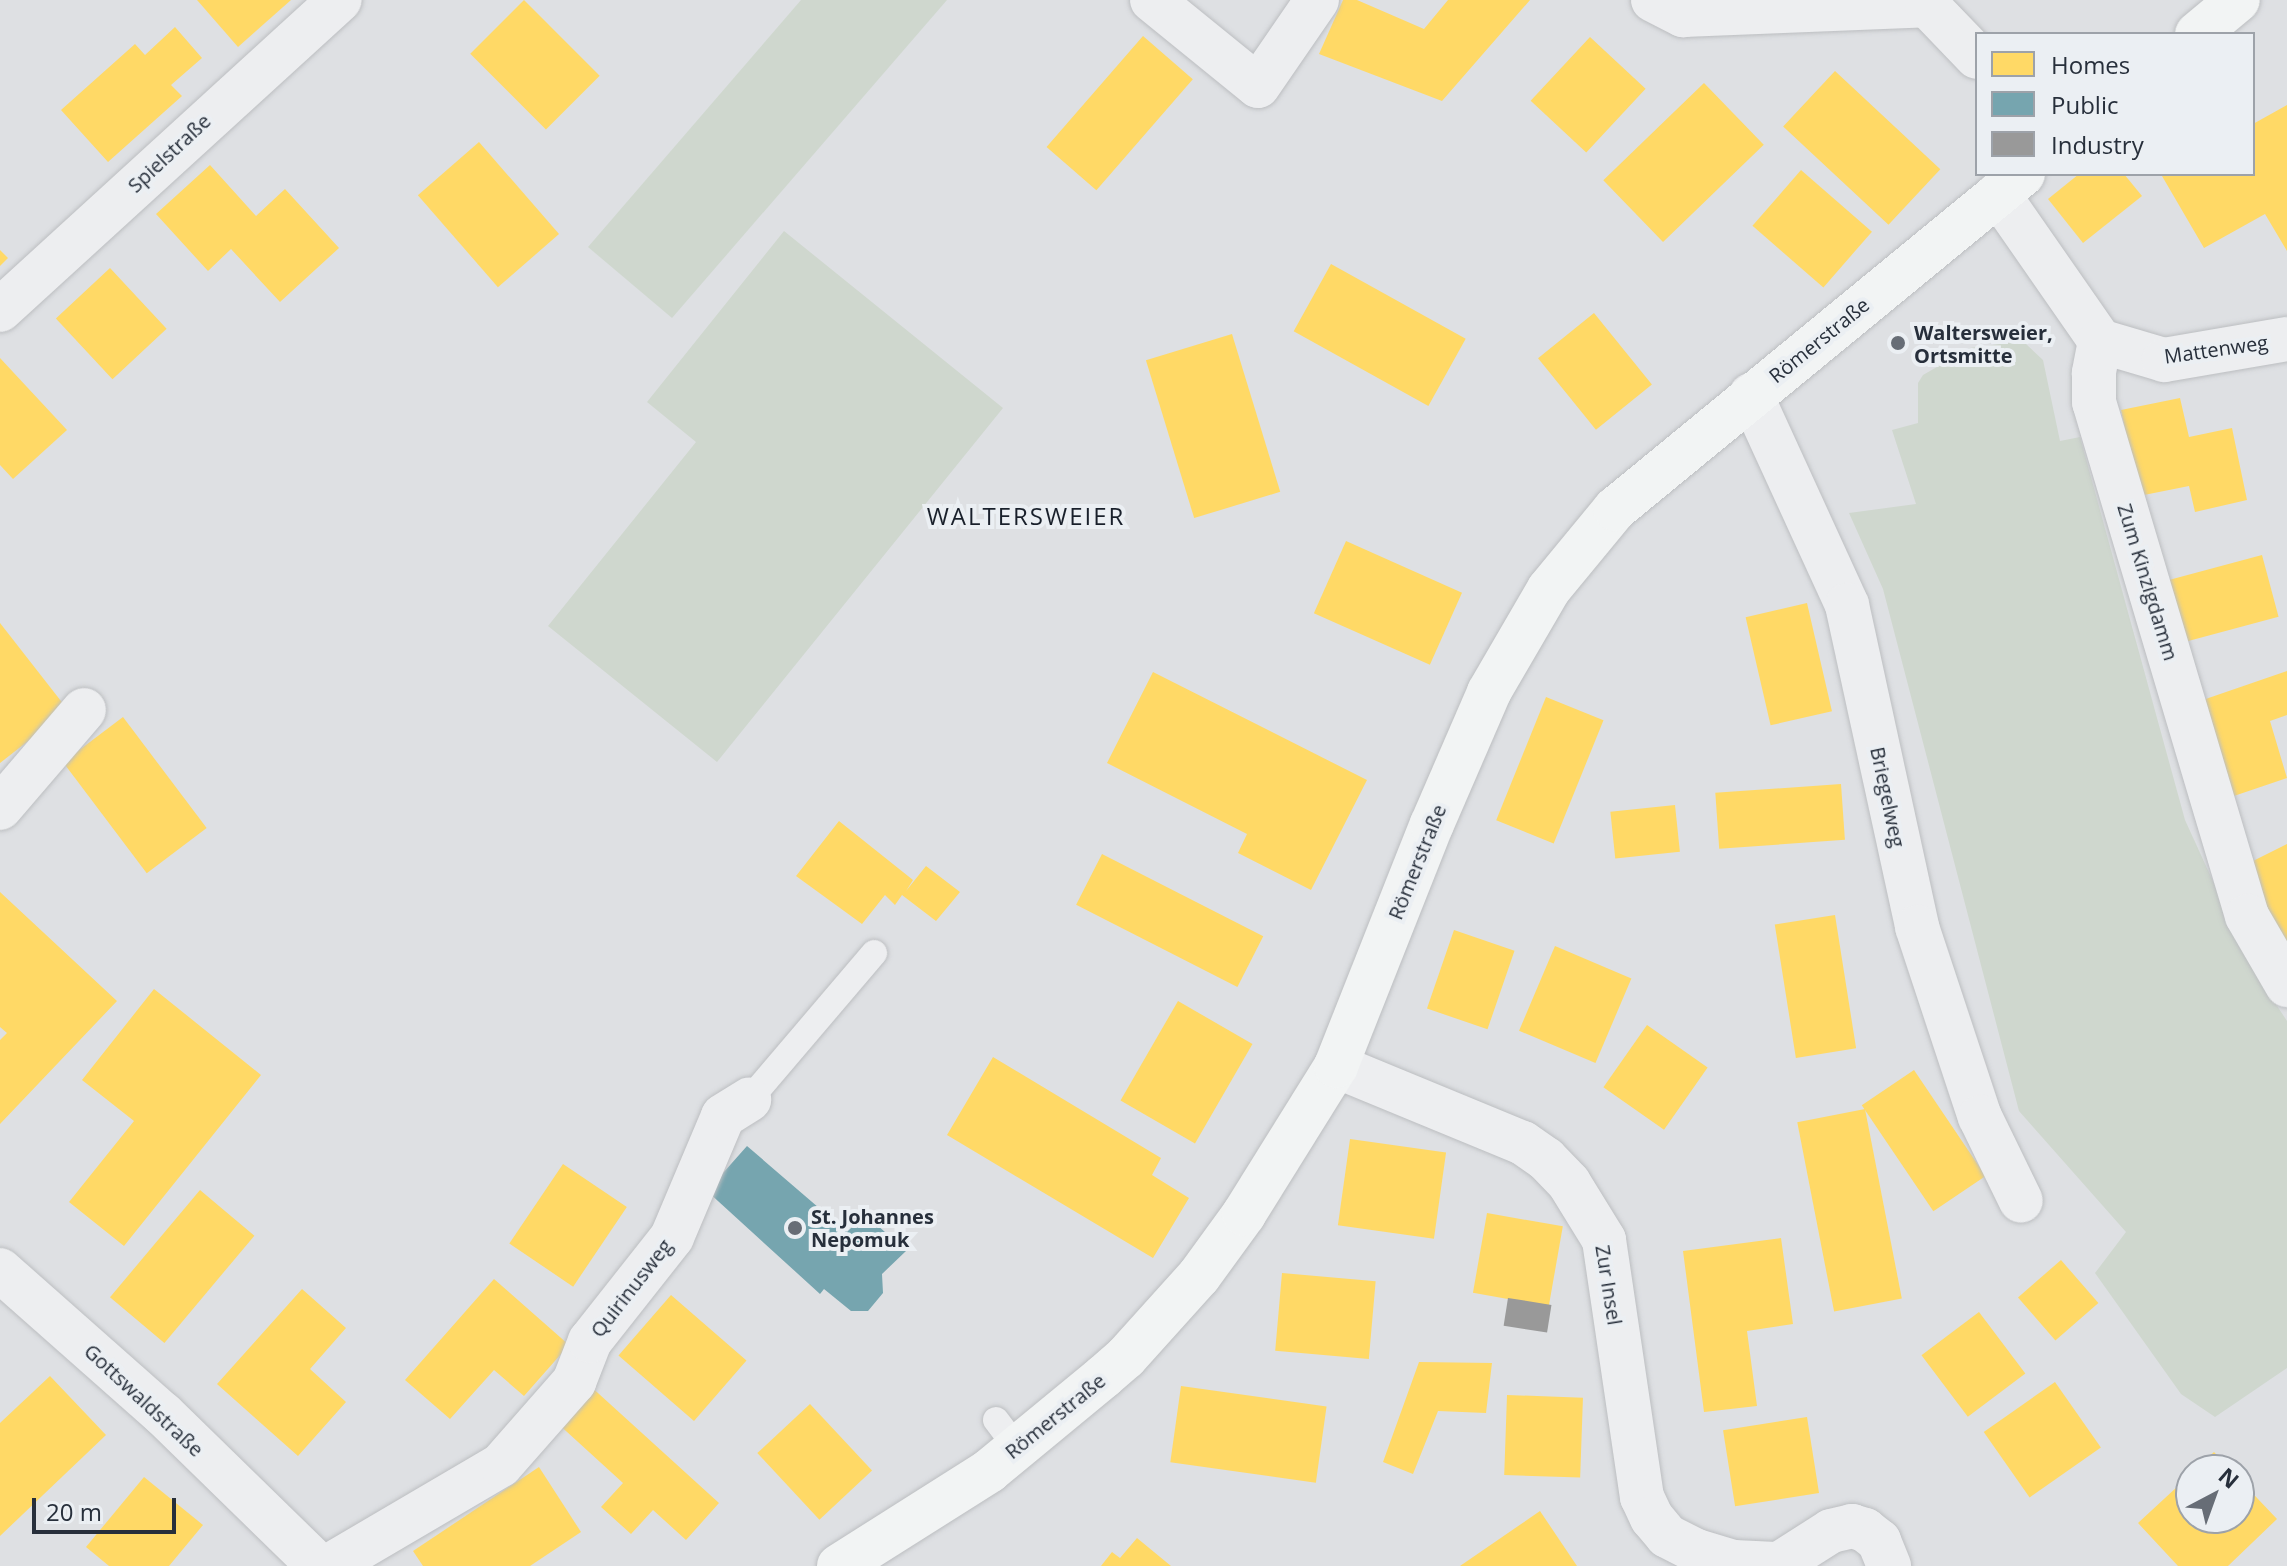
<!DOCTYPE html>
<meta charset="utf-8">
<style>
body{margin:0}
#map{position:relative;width:2287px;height:1566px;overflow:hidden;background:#dee0e3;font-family:"Open Sans",sans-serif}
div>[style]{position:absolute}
.green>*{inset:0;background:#cfd7ce}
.homes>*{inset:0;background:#ffd966;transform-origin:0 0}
.public>*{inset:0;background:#76a5af}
.industry>*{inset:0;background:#999;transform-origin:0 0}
.roads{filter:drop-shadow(0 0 2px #bcbec1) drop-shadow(0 0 2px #bcbec1)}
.lane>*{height:26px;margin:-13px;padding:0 13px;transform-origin:13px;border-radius:13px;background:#edeef0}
.street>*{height:44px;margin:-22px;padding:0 22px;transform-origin:22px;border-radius:22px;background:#edeef0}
.secondary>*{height:44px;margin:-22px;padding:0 22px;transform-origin:22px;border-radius:22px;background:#f2f4f4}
.dots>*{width:22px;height:22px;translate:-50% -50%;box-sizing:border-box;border:4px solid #ebeff3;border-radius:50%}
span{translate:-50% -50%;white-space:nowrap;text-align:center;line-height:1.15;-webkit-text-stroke:8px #ebeff3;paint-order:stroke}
.street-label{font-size:20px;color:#272f3b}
.poi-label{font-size:20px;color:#272f3b;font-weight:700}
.left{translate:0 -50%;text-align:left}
.quarter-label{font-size:24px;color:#19202b;letter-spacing:2px}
.legend{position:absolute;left:1975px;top:32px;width:280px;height:144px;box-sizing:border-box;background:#ebeff3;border:2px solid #9da2a9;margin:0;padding:10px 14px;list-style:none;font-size:24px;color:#272f3b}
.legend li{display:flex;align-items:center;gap:16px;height:40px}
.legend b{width:40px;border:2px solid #9da2a9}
.north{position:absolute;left:2175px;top:1454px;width:80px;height:80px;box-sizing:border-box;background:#ebeff3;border:2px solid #9da2a9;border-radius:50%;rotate:41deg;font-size:22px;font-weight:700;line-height:32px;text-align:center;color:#272f3b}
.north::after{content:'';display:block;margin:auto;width:28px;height:36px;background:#676d76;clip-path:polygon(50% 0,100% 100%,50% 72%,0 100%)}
.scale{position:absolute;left:32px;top:1498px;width:144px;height:36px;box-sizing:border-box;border:4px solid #272f3b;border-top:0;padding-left:10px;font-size:24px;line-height:28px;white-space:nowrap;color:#272f3b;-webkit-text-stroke:6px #ebeff3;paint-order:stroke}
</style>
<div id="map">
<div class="green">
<div style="clip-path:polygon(801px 0,947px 0,672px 318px,588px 247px)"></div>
<div style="clip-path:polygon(784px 231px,1003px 408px,717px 762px,548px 626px,696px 442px,647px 402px)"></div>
<div style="clip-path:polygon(2007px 343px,2026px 344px,2043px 360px,2060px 441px,2080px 437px,2185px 820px,2254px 971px,2287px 1021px,2287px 1368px,2215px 1417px,2181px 1394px,2095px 1273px,2126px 1232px,2019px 1111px,1883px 589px,1849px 513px,1916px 504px,1892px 430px,1918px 423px,1918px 383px,1923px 375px,1970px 348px)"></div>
</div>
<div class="homes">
<div style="clip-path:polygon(197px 0,291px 0,238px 47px)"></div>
<div style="left:524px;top:0;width:107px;height:76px;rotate:45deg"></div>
<div style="clip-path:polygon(1343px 0,1357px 0,1424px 29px,1448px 0,1530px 0,1442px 101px,1319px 54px)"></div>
<div style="clip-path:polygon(175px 27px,202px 58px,171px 85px,182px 96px,108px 162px,61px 110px,135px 44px,145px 55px)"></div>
<div style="left:1143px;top:36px;width:66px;height:147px;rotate:41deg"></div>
<div style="left:1590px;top:37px;width:76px;height:87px;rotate:43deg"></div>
<div style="left:1835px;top:71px;width:144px;height:76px;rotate:43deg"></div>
<div style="left:1704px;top:83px;width:86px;height:140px;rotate:46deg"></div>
<div style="clip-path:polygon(2287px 105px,2287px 251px,2265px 214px,2204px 248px,2162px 176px,2253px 174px,2253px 124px)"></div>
<div style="left:479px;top:142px;width:122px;height:81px;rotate:49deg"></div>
<div style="clip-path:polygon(210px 165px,256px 216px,285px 189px,339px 248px,280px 302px,231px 249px,208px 271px,156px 214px)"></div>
<div style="left:1801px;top:170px;width:94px;height:74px;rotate:41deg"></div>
<div style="clip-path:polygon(2079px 174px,2124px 174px,2142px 196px,2083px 243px,2048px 199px)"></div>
<div style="clip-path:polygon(0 250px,8px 258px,0 266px)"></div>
<div style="left:1331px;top:264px;width:154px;height:77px;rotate:29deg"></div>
<div style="left:110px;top:268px;width:83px;height:74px;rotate:47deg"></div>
<div style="left:1594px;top:313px;width:92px;height:72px;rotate:51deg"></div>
<div style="left:1232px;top:334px;width:165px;height:90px;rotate:73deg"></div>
<div style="clip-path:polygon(0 358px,67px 430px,13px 479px,0 465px)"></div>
<div style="clip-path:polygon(2180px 398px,2189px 437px,2232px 428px,2247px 500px,2195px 512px,2189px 486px,2139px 496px,2121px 410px)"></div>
<div style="left:1346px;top:541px;width:127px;height:79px;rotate:24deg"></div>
<div style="left:2262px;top:555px;width:64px;height:105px;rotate:75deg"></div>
<div style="left:1807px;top:603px;width:111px;height:63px;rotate:77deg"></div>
<div style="clip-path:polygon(0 623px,68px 710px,0 763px)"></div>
<div style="clip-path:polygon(2287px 671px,2287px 715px,2270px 721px,2287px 778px,2228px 798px,2194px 703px)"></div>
<div style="clip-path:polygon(1153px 672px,1367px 780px,1311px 890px,1238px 853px,1247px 834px,1107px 763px)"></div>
<div style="left:1546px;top:697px;width:62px;height:133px;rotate:22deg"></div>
<div style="left:123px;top:717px;width:139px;height:75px;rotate:53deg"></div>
<div style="left:1841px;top:784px;width:56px;height:126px;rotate:86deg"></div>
<div style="left:1675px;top:805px;width:47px;height:65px;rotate:84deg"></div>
<div style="clip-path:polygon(839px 821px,913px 880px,906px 891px,926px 866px,960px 892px,936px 921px,902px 895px,895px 905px,885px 895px,862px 924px,796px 876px)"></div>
<div style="clip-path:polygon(2287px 844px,2287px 949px,2245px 865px)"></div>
<div style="left:1102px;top:854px;width:181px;height:57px;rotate:27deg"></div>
<div style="clip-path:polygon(0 892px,117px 1001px,0 1124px,0 1040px,7px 1033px,0 1027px)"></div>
<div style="left:1835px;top:915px;width:135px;height:61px;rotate:81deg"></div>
<div style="left:1454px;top:930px;width:64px;height:83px;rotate:19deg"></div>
<div style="left:1555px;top:946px;width:83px;height:92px;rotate:23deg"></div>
<div style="clip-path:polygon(154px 989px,261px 1075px,124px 1246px,69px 1202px,134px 1121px,82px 1080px)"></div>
<div style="left:1178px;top:1001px;width:86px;height:115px;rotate:30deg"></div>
<div style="left:1647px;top:1025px;width:74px;height:76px;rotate:35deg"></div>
<div style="clip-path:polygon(993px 1057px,1161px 1158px,1152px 1175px,1189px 1198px,1153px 1258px,947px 1135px)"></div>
<div style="left:1914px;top:1070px;width:128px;height:63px;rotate:56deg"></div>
<div style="left:1865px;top:1109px;width:193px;height:69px;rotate:79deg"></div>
<div style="left:1350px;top:1139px;width:97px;height:87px;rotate:8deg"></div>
<div style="left:563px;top:1164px;width:77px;height:96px;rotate:34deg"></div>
<div style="left:200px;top:1190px;width:71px;height:140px;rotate:40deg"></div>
<div style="left:1487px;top:1213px;width:77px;height:81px;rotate:10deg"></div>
<div style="clip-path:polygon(1781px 1238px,1793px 1324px,1747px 1331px,1757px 1406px,1704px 1412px,1683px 1251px)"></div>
<div style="left:2061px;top:1260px;width:57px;height:57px;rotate:49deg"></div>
<div style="left:1282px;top:1273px;width:94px;height:78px;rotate:5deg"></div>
<div style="clip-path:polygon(494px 1279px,569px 1345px,524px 1396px,494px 1370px,450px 1419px,405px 1380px)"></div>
<div style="clip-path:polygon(302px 1289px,346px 1328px,310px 1369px,346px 1402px,298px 1456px,217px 1384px)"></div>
<div style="left:671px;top:1295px;width:100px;height:80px;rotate:41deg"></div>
<div style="left:1979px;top:1312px;width:77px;height:72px;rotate:53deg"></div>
<div style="clip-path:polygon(1419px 1362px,1492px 1363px,1486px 1413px,1438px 1411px,1413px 1474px,1383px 1462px)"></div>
<div style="clip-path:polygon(50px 1376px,106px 1435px,0 1536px,0 1423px)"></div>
<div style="left:2055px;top:1382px;width:80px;height:87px;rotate:55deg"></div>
<div style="clip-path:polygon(588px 1384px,719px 1503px,686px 1540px,653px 1510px,631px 1534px,601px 1507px,623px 1483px,555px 1421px)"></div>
<div style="left:1181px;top:1386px;width:147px;height:77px;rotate:8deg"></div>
<div style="left:1507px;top:1395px;width:76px;height:80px;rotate:2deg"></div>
<div style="left:810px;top:1404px;width:91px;height:72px;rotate:47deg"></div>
<div style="left:1807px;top:1417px;width:77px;height:85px;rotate:81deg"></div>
<div style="clip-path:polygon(2214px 1452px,2231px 1470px,2195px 1470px)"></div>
<div style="clip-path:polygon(539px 1467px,581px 1532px,530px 1566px,423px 1566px,413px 1551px)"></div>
<div style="clip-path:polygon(2191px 1474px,2191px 1518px,2239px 1518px,2239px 1479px,2277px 1519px,2228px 1566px,2178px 1566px,2138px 1523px)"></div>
<div style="clip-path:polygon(144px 1477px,203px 1525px,169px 1566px,109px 1566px,86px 1547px)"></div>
<div style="clip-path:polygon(1540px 1511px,1577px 1566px,1460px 1566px)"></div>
<div style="clip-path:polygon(1137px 1538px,1171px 1566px,1101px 1566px,1112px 1552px,1120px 1558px)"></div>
</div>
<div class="public">
<div style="clip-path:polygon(747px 1146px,847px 1232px,865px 1214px,906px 1251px,882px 1274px,883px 1293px,868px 1311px,851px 1311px,824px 1289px,820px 1294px,707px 1191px)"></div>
</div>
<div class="industry">
<div style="left:1508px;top:1298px;width:44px;height:28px;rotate:9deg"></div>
</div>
<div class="roads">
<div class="lane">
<div style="left:749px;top:1100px;width:193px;rotate:-49.6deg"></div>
<div style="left:996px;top:1420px;width:35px;rotate:53deg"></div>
</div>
<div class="street">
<div style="left:1152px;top:0;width:136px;rotate:39.1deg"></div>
<div style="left:1258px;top:86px;width:104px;rotate:-55.5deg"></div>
<div style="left:1653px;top:0;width:34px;rotate:27deg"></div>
<div style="left:1683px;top:15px;width:244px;rotate:-2.3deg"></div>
<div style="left:1927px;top:5px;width:72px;rotate:46.1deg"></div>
<div style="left:1998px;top:194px;width:179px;rotate:55.2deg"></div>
<div style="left:2100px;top:341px;width:33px;rotate:101deg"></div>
<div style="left:2094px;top:373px;width:29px;rotate:90deg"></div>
<div style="left:2094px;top:402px;width:536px;rotate:73.42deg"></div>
<div style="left:2247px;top:916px;width:80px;rotate:59.9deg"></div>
<div style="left:0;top:310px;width:460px;rotate:-42.4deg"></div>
<div style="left:2100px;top:341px;width:67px;rotate:16.5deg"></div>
<div style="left:2164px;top:360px;width:125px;rotate:-9.7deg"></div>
<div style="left:1751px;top:395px;width:231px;rotate:65.4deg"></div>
<div style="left:1847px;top:605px;width:330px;rotate:77.7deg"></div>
<div style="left:1917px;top:927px;width:200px;rotate:71.7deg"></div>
<div style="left:1980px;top:1117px;width:93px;rotate:64deg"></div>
<div style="left:0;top:808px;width:129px;rotate:-49.4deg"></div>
<div style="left:1336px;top:1066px;width:202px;rotate:22.4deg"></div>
<div style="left:1523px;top:1143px;width:28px;rotate:35deg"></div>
<div style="left:1546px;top:1159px;width:33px;rotate:46deg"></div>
<div style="left:1569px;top:1183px;width:67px;rotate:58.4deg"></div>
<div style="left:1604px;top:1240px;width:260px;rotate:81.6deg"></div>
<div style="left:1642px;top:1497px;width:23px;rotate:65deg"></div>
<div style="left:1652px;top:1518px;width:23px;rotate:50deg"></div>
<div style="left:1667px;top:1536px;width:34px;rotate:27deg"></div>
<div style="left:1697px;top:1551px;width:39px;rotate:17deg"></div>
<div style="left:1734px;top:1562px;width:42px;rotate:2.7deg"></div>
<div style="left:0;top:1270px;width:217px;rotate:41.5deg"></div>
<div style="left:163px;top:1414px;width:218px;rotate:44.3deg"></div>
<div style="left:329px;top:1566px;width:199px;rotate:-30.4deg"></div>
<div style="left:501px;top:1465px;width:111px;rotate:-48.7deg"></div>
<div style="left:574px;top:1382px;width:44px;rotate:-68.7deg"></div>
<div style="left:590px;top:1341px;width:132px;rotate:-51.7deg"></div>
<div style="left:672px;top:1237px;width:131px;rotate:-67.1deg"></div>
<div style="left:723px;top:1116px;width:31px;rotate:-32deg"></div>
<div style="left:1776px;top:1566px;width:65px;rotate:-32.5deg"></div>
<div style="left:1831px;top:1531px;width:22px;rotate:-13deg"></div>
<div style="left:1852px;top:1526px;width:14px;rotate:17deg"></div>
<div style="left:1865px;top:1530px;width:18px;rotate:38deg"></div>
<div style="left:1879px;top:1541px;width:27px;rotate:68deg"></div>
</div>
<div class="secondary">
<div style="left:2197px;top:34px;width:53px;rotate:-39.7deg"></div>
<div style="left:839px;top:1566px;width:178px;rotate:-32.3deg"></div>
<div style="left:989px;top:1471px;width:148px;rotate:-39.5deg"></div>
<div style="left:1103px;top:1377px;width:30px;rotate:-41deg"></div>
<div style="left:1126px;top:1357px;width:109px;rotate:-48deg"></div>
<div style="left:1199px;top:1276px;width:77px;rotate:-54deg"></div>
<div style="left:1244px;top:1214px;width:174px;rotate:-58.1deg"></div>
<div style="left:1336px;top:1066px;width:260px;rotate:-68.4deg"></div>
<div style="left:1432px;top:824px;width:144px;rotate:-66.6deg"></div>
<div style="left:1489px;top:692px;width:119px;rotate:-59.8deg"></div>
<div style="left:1549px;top:589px;width:104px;rotate:-50.5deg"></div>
<div style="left:1615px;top:509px;width:528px;rotate:-39.39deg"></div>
</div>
</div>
<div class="dots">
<div style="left:1898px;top:343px;background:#676d76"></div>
<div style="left:795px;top:1228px;background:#676d76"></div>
</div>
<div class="street-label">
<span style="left:169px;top:153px;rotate:-43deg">Spielstraße</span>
<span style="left:1819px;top:340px;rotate:-39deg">Römerstraße</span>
<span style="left:2216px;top:349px;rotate:-8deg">Mattenweg</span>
<span style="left:2148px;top:582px;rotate:73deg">Zum Kinzigdamm</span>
<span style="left:1888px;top:797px;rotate:78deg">Briegelweg</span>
<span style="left:1417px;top:862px;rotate:-68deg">Römerstraße</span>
<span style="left:1609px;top:1285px;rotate:81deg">Zur Insel</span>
<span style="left:631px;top:1288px;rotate:-52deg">Quirinusweg</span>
<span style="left:144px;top:1400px;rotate:43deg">Gottswaldstraße</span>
<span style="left:1055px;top:1416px;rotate:-39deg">Römerstraße</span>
</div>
<div class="poi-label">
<span class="left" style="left:1914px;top:344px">Waltersweier,<br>Ortsmitte</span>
<span class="left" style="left:811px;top:1228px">St. Johannes<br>Nepomuk</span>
</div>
<div class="quarter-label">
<span style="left:1026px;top:516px">WALTERSWEIER</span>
</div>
<ul class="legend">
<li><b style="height:22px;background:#ffd966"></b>Homes</li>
<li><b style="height:22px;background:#76a5af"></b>Public</li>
<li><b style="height:22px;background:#999"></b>Industry</li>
</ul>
<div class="north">N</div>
<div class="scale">20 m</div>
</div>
